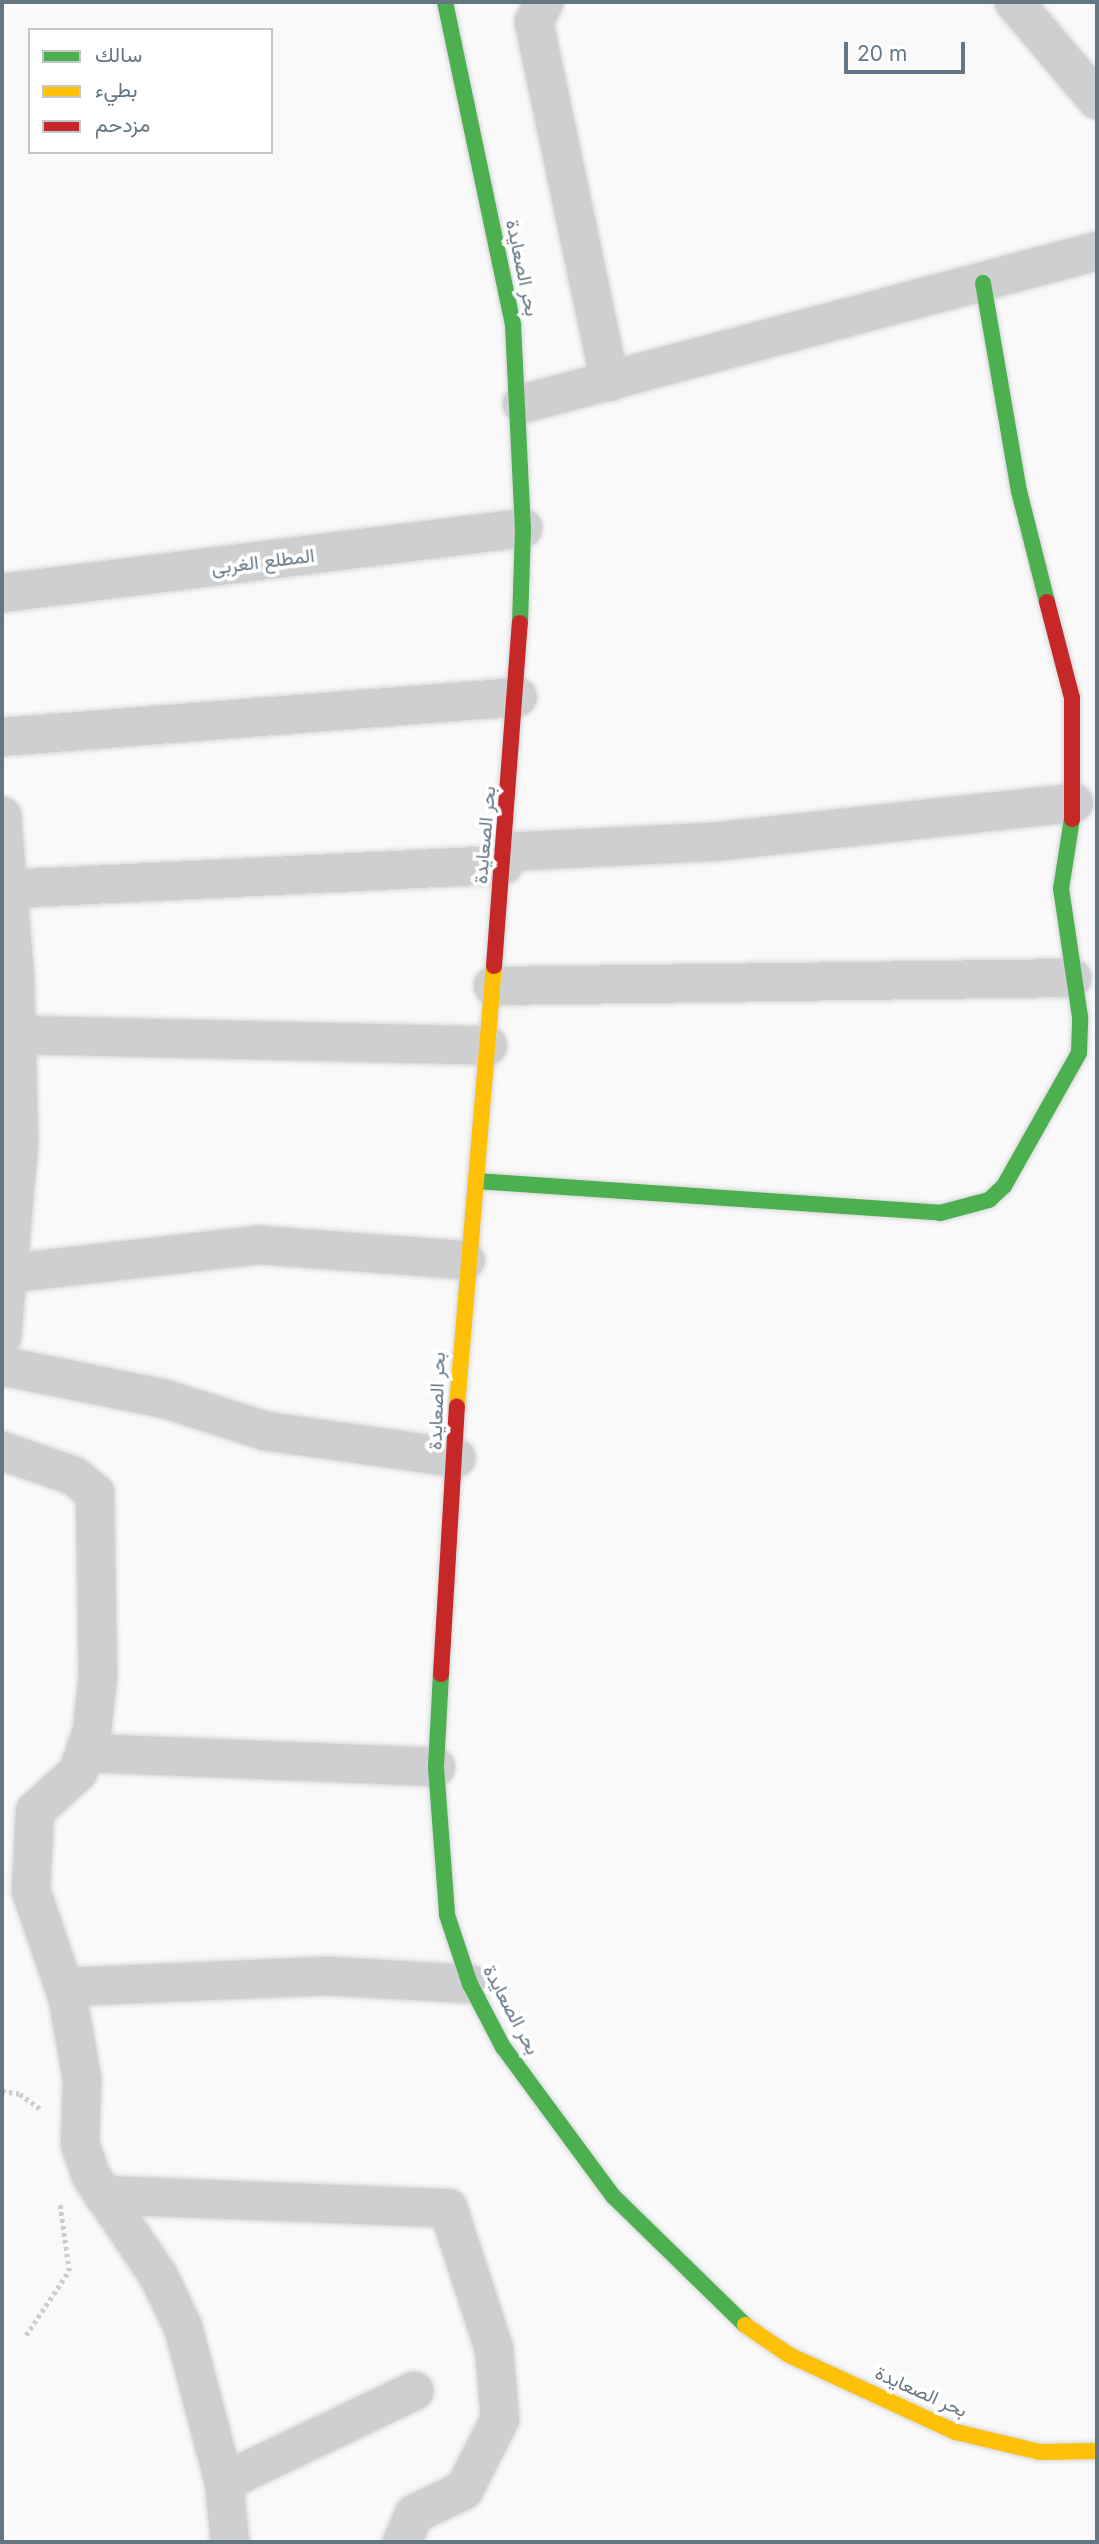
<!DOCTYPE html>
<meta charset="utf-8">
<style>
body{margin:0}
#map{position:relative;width:1099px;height:2544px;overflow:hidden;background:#f9f9f9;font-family:Inter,Vazirmatn,sans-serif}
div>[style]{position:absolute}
.path>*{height:4.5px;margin-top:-2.25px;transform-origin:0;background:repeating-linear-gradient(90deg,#cbcccd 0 3.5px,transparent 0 7px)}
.roads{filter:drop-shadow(0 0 2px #d5d6d7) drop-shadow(0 0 2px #d5d6d7)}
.street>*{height:38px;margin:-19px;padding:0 19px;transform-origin:19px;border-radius:19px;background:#cecfd0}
.fast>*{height:16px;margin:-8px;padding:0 8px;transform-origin:8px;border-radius:8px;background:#4caf50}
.slow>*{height:16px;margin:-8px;padding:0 8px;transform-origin:8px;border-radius:8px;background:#ffc107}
.jam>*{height:16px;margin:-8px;padding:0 8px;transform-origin:8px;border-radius:8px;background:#c62828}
span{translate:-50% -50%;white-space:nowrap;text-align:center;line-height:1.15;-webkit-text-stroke:7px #fff;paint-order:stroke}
.street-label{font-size:19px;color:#657683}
.frame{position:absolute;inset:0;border:4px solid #657683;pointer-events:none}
.legend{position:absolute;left:28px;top:28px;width:245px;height:126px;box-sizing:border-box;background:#fff;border:2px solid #c1c8cd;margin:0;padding:9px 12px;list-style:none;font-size:21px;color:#657683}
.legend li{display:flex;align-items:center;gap:14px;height:35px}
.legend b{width:35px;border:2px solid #c1c8cd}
.scale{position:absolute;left:844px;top:42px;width:121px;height:32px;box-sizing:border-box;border:4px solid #657683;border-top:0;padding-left:9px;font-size:21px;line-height:24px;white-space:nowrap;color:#657683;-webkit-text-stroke:5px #fff;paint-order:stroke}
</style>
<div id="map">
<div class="path">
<div style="left:2px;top:2091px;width:18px;rotate:9deg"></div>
<div style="left:20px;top:2094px;width:26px;rotate:36deg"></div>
<div style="left:26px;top:2335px;width:77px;rotate:-56.1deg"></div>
<div style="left:69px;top:2271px;width:67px;rotate:-97.8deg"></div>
</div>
<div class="roads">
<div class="street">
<div style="left:544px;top:2px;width:22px;rotate:117deg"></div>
<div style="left:534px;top:22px;width:368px;rotate:78.1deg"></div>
<div style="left:1014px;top:2px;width:128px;rotate:49.7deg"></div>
<div style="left:522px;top:404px;width:595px;rotate:-14.9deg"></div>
<div style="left:2px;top:593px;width:525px;rotate:-7.11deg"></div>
<div style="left:2px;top:737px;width:517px;rotate:-4.44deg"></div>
<div style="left:2px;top:816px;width:164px;rotate:85.4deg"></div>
<div style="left:15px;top:979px;width:164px;rotate:88.6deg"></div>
<div style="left:19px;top:1143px;width:194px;rotate:95deg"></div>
<div style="left:505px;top:852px;width:208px;rotate:-2.8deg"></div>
<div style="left:713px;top:842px;width:363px;rotate:-6.2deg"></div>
<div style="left:8px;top:889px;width:496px;rotate:-2.8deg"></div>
<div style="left:493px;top:986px;width:579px;rotate:-0.79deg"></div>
<div style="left:17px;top:1035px;width:471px;rotate:1.3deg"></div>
<div style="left:12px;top:1273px;width:249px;rotate:-6.5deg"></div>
<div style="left:259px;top:1245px;width:207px;rotate:4.2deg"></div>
<div style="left:2px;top:1366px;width:166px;rotate:11.4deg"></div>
<div style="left:165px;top:1399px;width:105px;rotate:17.7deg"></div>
<div style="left:265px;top:1431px;width:193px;rotate:8deg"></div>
<div style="left:2px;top:1451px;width:76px;rotate:19.1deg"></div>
<div style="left:74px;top:1476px;width:27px;rotate:39deg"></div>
<div style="left:95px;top:1493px;width:181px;rotate:89.1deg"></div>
<div style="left:98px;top:1674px;width:57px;rotate:96deg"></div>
<div style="left:92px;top:1731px;width:43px;rotate:108.9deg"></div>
<div style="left:78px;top:1772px;width:58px;rotate:137.8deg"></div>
<div style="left:35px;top:1811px;width:80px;rotate:92.9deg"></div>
<div style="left:31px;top:1891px;width:114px;rotate:71.1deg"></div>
<div style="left:68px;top:1999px;width:81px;rotate:80.1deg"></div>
<div style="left:82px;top:2079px;width:65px;rotate:91.8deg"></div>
<div style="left:80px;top:2144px;width:34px;rotate:71deg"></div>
<div style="left:91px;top:2176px;width:122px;rotate:56deg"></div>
<div style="left:159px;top:2277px;width:55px;rotate:64.4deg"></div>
<div style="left:183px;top:2327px;width:160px;rotate:75.2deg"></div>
<div style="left:224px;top:2482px;width:60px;rotate:84.3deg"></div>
<div style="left:87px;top:1753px;width:349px;rotate:2.3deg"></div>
<div style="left:65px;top:1987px;width:262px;rotate:-2.4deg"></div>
<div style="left:327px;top:1976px;width:143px;rotate:3.2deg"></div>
<div style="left:103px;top:2195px;width:345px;rotate:2.2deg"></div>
<div style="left:448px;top:2208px;width:148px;rotate:71.9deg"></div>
<div style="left:494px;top:2349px;width:70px;rotate:85.1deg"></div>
<div style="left:500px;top:2419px;width:80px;rotate:116.9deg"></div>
<div style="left:464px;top:2490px;width:55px;rotate:154.4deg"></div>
<div style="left:414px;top:2514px;width:30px;rotate:113deg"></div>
<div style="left:224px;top:2482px;width:211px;rotate:-25.6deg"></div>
</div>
<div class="fast">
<div style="left:445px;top:2px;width:330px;rotate:78.1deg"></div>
<div style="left:513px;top:325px;width:203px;rotate:87.2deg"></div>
<div style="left:523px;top:528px;width:95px;rotate:91.8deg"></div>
<div style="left:983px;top:283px;width:211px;rotate:80.2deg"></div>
<div style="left:1019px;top:491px;width:114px;rotate:75.8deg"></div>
<div style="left:476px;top:1181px;width:465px;rotate:3.9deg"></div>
<div style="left:940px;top:1213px;width:51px;rotate:-14.9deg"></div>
<div style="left:989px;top:1200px;width:21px;rotate:-43deg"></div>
<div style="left:1004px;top:1186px;width:153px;rotate:-60.6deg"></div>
<div style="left:1079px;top:1053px;width:36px;rotate:-88deg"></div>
<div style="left:1080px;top:1017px;width:129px;rotate:-98.4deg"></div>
<div style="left:1061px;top:889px;width:71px;rotate:-81.1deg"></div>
<div style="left:441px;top:1674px;width:93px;rotate:93.1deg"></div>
<div style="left:436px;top:1767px;width:148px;rotate:85.7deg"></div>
<div style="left:447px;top:1915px;width:73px;rotate:71.6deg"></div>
<div style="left:470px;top:1984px;width:71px;rotate:62.4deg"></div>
<div style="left:503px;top:2047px;width:185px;rotate:53.6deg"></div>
<div style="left:613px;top:2196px;width:185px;rotate:44.3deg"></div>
</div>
<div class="slow">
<div style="left:457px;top:1406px;width:442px;rotate:-85.2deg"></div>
<div style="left:745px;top:2325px;width:53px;rotate:34.3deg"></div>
<div style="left:789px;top:2355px;width:184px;rotate:24.8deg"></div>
<div style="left:956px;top:2432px;width:85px;rotate:13.5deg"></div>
<div style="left:1039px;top:2452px;width:58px;rotate:-1deg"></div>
</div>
<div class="jam">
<div style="left:1047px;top:602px;width:99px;rotate:75.4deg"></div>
<div style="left:1072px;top:698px;width:121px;rotate:90deg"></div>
<div style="left:494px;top:966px;width:344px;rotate:-85.7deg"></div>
<div style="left:441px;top:1674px;width:268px;rotate:-86.6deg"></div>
</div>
</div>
<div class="street-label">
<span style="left:522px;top:268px;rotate:78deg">بحر الصعايدة</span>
<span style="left:263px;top:562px;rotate:-7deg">المطلع الغربى</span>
<span style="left:485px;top:835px;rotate:-85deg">بحر الصعايدة</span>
<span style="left:437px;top:1401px;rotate:-88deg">بحر الصعايدة</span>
<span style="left:511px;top:2010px;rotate:62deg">بحر الصعايدة</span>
<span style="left:921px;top:2392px;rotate:24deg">بحر الصعايدة</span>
</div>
<div class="frame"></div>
<ul class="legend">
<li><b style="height:9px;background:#4caf50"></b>سالك</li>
<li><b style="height:9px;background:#ffc107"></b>بطيء</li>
<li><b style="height:9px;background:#c62828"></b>مزدحم</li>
</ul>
<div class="scale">20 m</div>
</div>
